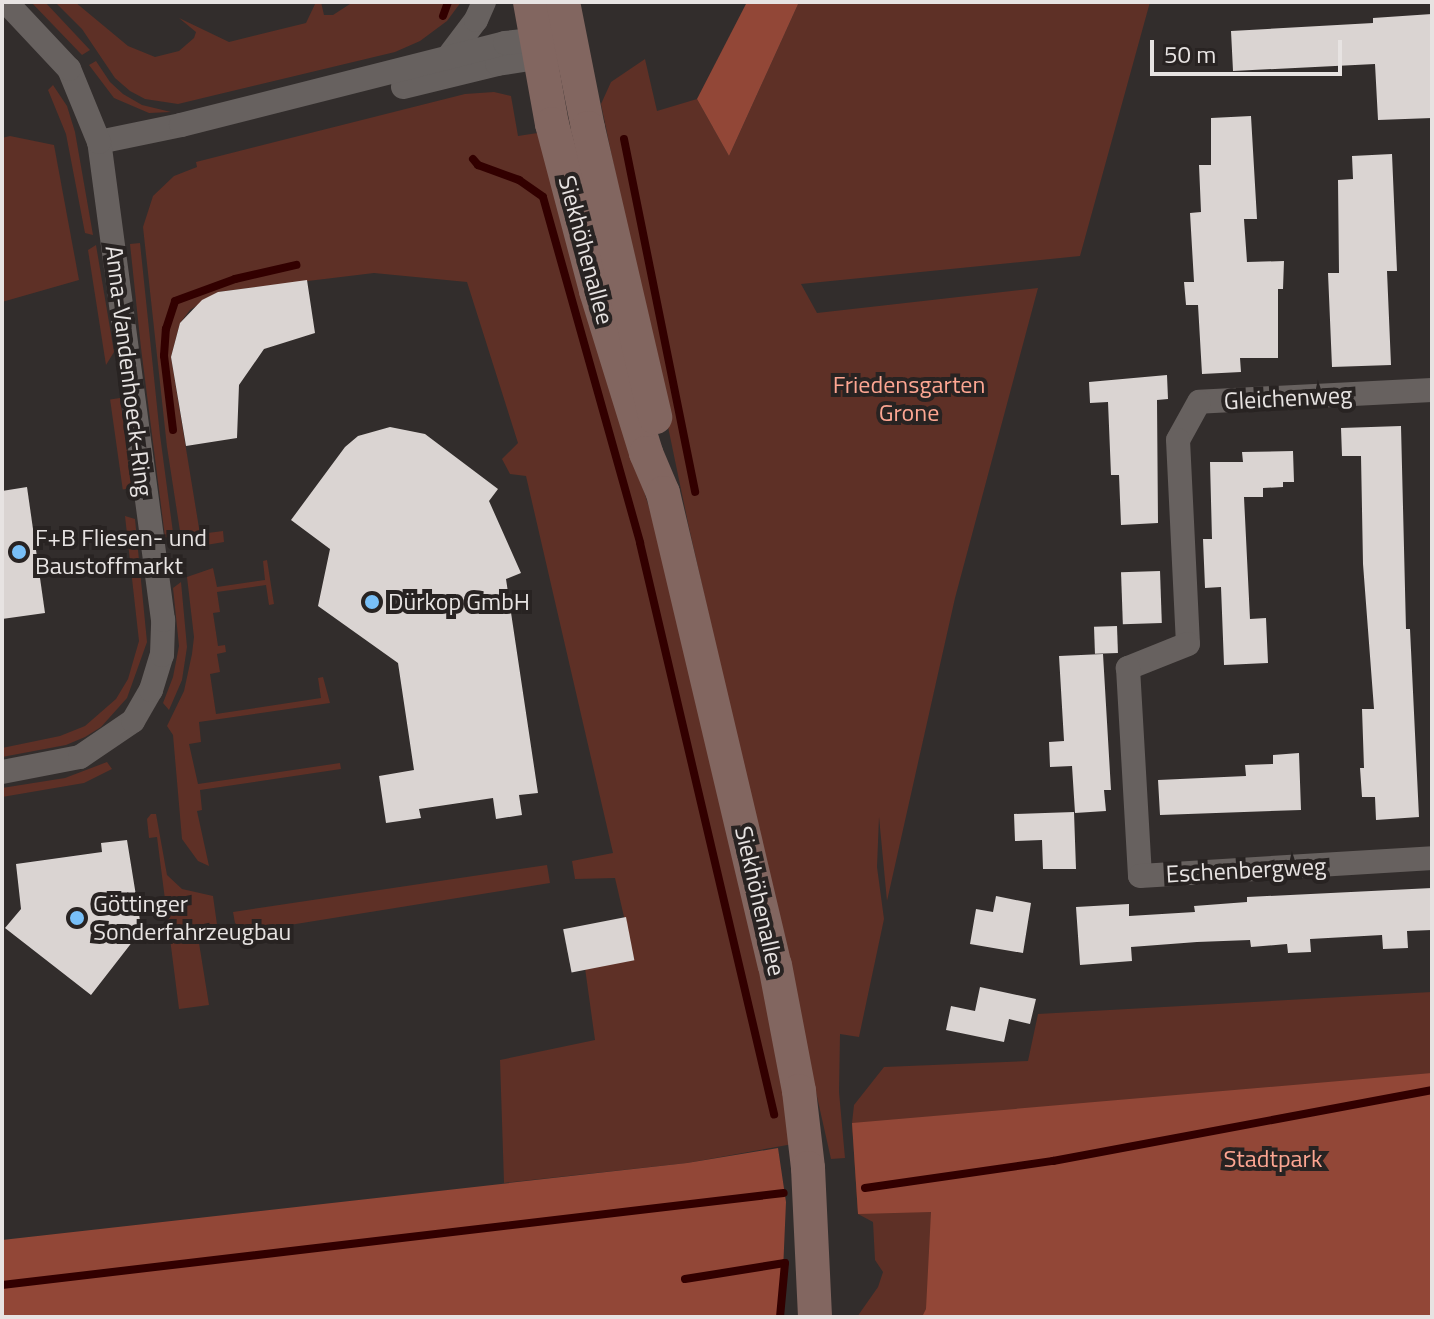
<!DOCTYPE html>
<meta charset="utf-8">
<style>
body{margin:0}
#map{position:relative;width:1434px;height:1319px;overflow:hidden;background:#322d2c;font-family:"Titillium Web",sans-serif}
div>[style]{position:absolute}
.green>*{inset:0;background:#5e3026;transform-origin:0 0}
.forest>*{inset:0;background:#924737}
.stream>*{height:8px;margin:-4px;padding:0 4px;transform-origin:4px;border-radius:4px;background:#320000}
.building>*{inset:0;background:#dad4d2;transform-origin:0 0}
.street>*{height:24px;margin:-12px;padding:0 12px;transform-origin:12px;border-radius:12px;background:#67615f}
.secondary>*{height:34px;margin:-17px;padding:0 17px;transform-origin:17px;border-radius:17px;background:#826660}
.dots>*{width:22px;height:22px;translate:-50% -50%;box-sizing:border-box;border:4px solid #282322;border-radius:50%}
span{translate:-50% -50%;white-space:nowrap;text-align:center;line-height:1.15;-webkit-text-stroke:8px #282322;paint-order:stroke}
.street-label{font-size:24px;color:#e7e3e2}
.park-label{font-size:24px;color:#fda692}
.poi-label{font-size:24px;color:#e7e3e2}
.left{translate:0 -50%;text-align:left}
.frame{position:absolute;inset:0;border:4px solid #e7e3e2;pointer-events:none}
.scale{position:absolute;left:1150px;top:40px;width:192px;height:36px;box-sizing:border-box;border:4px solid #e7e3e2;border-top:0;padding-left:10px;font-size:24px;line-height:28px;white-space:nowrap;color:#e7e3e2;-webkit-text-stroke:6px #282322;paint-order:stroke}
</style>
<div id="map">
<div class="green">
<div style="clip-path:polygon(31px 2px,45px 2px,90px 50px,82px 55px)"></div>
<div style="clip-path:polygon(55px 2px,75px 2px,128px 46px,155px 57px,179px 51px,194px 38px,196px 32px,179px 18px,229px 42px,306px 23px,316px 2px,321px 2px,324px 15px,333px 15px,353px 2px,461px 2px,447px 21px,420px 41px,395px 52px,178px 104px,145px 99px,130px 91px,115px 78px,82px 29px)"></div>
<div style="clip-path:polygon(799px 2px,1150px 2px,1080px 256px,801px 284px,817px 313px,1038px 288px,955px 598px,887px 901px,879px 817px,877px 867px,884px 919px,859px 1037px,840px 1034px,839px 1092px,845px 1158px,831px 1159px,688px 523px,601px 104px,611px 82px,645px 59px,657px 111px,697px 99px,729px 156px)"></div>
<div style="clip-path:polygon(96px 61px,110px 82px,123px 94px,142px 105px,171px 112px,149px 113px,114px 98px,89px 65px)"></div>
<div style="clip-path:polygon(53px 85px,67px 106px,75px 132px,93px 235px,85px 233px,66px 134px,48px 90px)"></div>
<div style="clip-path:polygon(494px 92px,511px 96px,518px 136px,544px 132px,633px 456px,673px 584px,774px 1017px,793px 1144px,687px 1163px,504px 1183px,500px 1060px,595px 1040px,585px 968px,634px 960px,615px 878px,575px 879px,572px 861px,613px 853px,526px 476px,510px 474px,502px 459px,518px 443px,467px 282px,374px 273px,218px 292px,190px 310px,180px 323px,171px 357px,200px 534px,223px 531px,224px 542px,200px 546px,182px 544px,167px 447px,143px 227px,153px 196px,174px 176px,197px 167px,196px 162px,465px 94px)"></div>
<div style="clip-path:polygon(10px 136px,54px 145px,79px 280px,2px 302px,2px 138px)"></div>
<div style="clip-path:polygon(140px 243px,160px 435px,174px 540px,165px 537px,141px 348px,130px 244px)"></div>
<div style="clip-path:polygon(96px 245px,114px 352px,106px 365px,88px 250px)"></div>
<div style="left:120px;top:398px;width:91px;height:10px;rotate:82deg"></div>
<div style="clip-path:polygon(125px 516px,135px 519px,147px 642px,127px 698px,101px 727px,85px 737px,66px 745px,2px 757px,2px 748px,60px 736px,85px 726px,116px 699px,128px 679px,139px 641px)"></div>
<div style="clip-path:polygon(267px 560px,274px 604px,269px 605px,266px 585px,217px 592px,220px 612px,213px 613px,218px 646px,225px 645px,226px 652px,217px 654px,220px 672px,210px 674px,216px 714px,321px 698px,318px 678px,323px 677px,330px 703px,199px 722px,201px 742px,189px 744px,198px 784px,340px 763px,341px 769px,200px 790px,202px 810px,197px 811px,209px 866px,198px 861px,182px 839px,173px 735px,167px 726px,184px 691px,192px 654px,194px 637px,187px 577px,213px 568px,217px 587px,265px 580px,263px 561px)"></div>
<div style="clip-path:polygon(181px 582px,187px 647px,182px 680px,169px 710px,163px 703px,173px 677px,179px 646px,173px 588px)"></div>
<div style="clip-path:polygon(107px 762px,112px 769px,84px 783px,2px 797px,2px 788px,65px 778px)"></div>
<div style="clip-path:polygon(151px 814px,156px 814px,167px 875px,182px 889px,213px 896px,219px 939px,199px 943px,209px 1005px,179px 1009px,157px 837px,149px 838px,147px 819px)"></div>
<div style="clip-path:polygon(547px 865px,550px 883px,247px 932px,235px 923px,233px 912px)"></div>
<div style="clip-path:polygon(1432px 992px,1432px 1317px,857px 1317px,878px 1287px,883px 1272px,875px 1260px,873px 1222px,858px 1214px,852px 1123px,854px 1105px,884px 1067px,1028px 1061px,1038px 1014px)"></div>
</div>
<div class="forest">
<div style="clip-path:polygon(747px 2px,799px 2px,729px 156px,697px 99px)"></div>
<div style="clip-path:polygon(1432px 1073px,1432px 1317px,922px 1317px,926px 1309px,931px 1212px,858px 1214px,852px 1123px)"></div>
<div style="clip-path:polygon(778px 1148px,786px 1202px,781px 1317px,2px 1317px,2px 1240px,687px 1163px)"></div>
</div>
<div class="stream">
<div style="left:443px;top:16px;width:15px;rotate:-70deg"></div>
<div style="left:624px;top:139px;width:360px;rotate:78.6deg"></div>
<div style="left:473px;top:159px;width:8px;rotate:50deg"></div>
<div style="left:478px;top:165px;width:44px;rotate:20.1deg"></div>
<div style="left:519px;top:180px;width:29px;rotate:35deg"></div>
<div style="left:543px;top:197px;width:359px;rotate:74.3deg"></div>
<div style="left:640px;top:543px;width:587px;rotate:76.79deg"></div>
<div style="left:173px;top:430px;width:75px;rotate:-96.9deg"></div>
<div style="left:164px;top:356px;width:27px;rotate:-86deg"></div>
<div style="left:166px;top:329px;width:29px;rotate:-72deg"></div>
<div style="left:175px;top:301px;width:64px;rotate:-20.1deg"></div>
<div style="left:235px;top:279px;width:63px;rotate:-12.9deg"></div>
<div style="left:865px;top:1188px;width:190px;rotate:-8.2deg"></div>
<div style="left:1053px;top:1161px;width:386px;rotate:-10.6deg"></div>
<div style="left:685px;top:1279px;width:101px;rotate:-9.1deg"></div>
<div style="left:785px;top:1263px;width:54px;rotate:95.3deg"></div>
<div style="left:2px;top:1285px;width:787px;rotate:-6.71deg"></div>
</div>
<div class="building">
<div style="clip-path:polygon(1432px 14px,1432px 118px,1378px 120px,1375px 64px,1233px 71px,1231px 31px,1373px 23px,1373px 18px)"></div>
<div style="clip-path:polygon(1251px 116px,1257px 219px,1244px 219px,1247px 262px,1284px 261px,1283px 289px,1278px 289px,1278px 358px,1240px 358px,1241px 372px,1202px 374px,1198px 305px,1186px 305px,1184px 282px,1194px 282px,1190px 213px,1201px 212px,1199px 165px,1211px 165px,1211px 118px)"></div>
<div style="clip-path:polygon(1392px 154px,1397px 271px,1387px 271px,1391px 365px,1332px 367px,1328px 273px,1339px 273px,1338px 180px,1353px 179px,1352px 156px)"></div>
<div style="clip-path:polygon(307px 280px,315px 333px,264px 349px,239px 385px,237px 438px,186px 446px,171px 357px,180px 323px,202px 300px,218px 292px)"></div>
<div style="clip-path:polygon(1167px 375px,1168px 399px,1157px 400px,1158px 523px,1121px 525px,1119px 475px,1111px 475px,1108px 402px,1090px 403px,1089px 382px)"></div>
<div style="clip-path:polygon(1401px 426px,1406px 629px,1410px 629px,1419px 817px,1376px 820px,1375px 797px,1362px 797px,1360px 768px,1364px 768px,1362px 709px,1374px 709px,1363px 564px,1361px 456px,1342px 456px,1341px 428px)"></div>
<div style="clip-path:polygon(390px 427px,425px 434px,498px 489px,489px 501px,521px 573px,506px 579px,538px 793px,519px 795px,522px 815px,496px 819px,493px 798px,419px 809px,421px 818px,386px 823px,379px 776px,414px 770px,398px 663px,318px 606px,330px 549px,291px 520px,345px 447px,358px 436px)"></div>
<div style="clip-path:polygon(1293px 451px,1294px 482px,1283px 482px,1283px 487px,1263px 488px,1263px 497px,1244px 497px,1250px 619px,1266px 618px,1268px 663px,1224px 665px,1221px 587px,1205px 588px,1203px 539px,1212px 539px,1210px 462px,1243px 462px,1242px 452px)"></div>
<div style="clip-path:polygon(27px 487px,45px 613px,2px 619px,2px 491px)"></div>
<div style="left:1160px;top:571px;width:52px;height:39px;rotate:88deg"></div>
<div style="left:1117px;top:626px;width:27px;height:23px;rotate:88deg"></div>
<div style="clip-path:polygon(1103px 654px,1111px 790px,1104px 790px,1106px 811px,1075px 813px,1072px 766px,1050px 767px,1049px 742px,1064px 741px,1059px 656px)"></div>
<div style="clip-path:polygon(1299px 753px,1301px 810px,1160px 815px,1158px 780px,1246px 776px,1245px 765px,1273px 764px,1273px 755px)"></div>
<div style="clip-path:polygon(1074px 812px,1076px 869px,1043px 869px,1042px 840px,1015px 841px,1014px 814px)"></div>
<div style="clip-path:polygon(127px 840px,143px 939px,133px 941px,91px 995px,5px 928px,21px 909px,16px 864px,102px 852px,101px 843px)"></div>
<div style="clip-path:polygon(1432px 888px,1432px 930px,1407px 931px,1408px 948px,1383px 949px,1382px 935px,1310px 939px,1311px 952px,1288px 953px,1287px 944px,1251px 947px,1250px 940px,1197px 942px,1131px 947px,1132px 961px,1080px 965px,1076px 907px,1129px 904px,1129px 916px,1195px 912px,1194px 906px,1247px 902px,1247px 897px)"></div>
<div style="clip-path:polygon(996px 896px,1031px 903px,1023px 953px,970px 944px,976px 909px,993px 912px)"></div>
<div style="left:626px;top:917px;width:44px;height:64px;rotate:79deg"></div>
<div style="clip-path:polygon(980px 987px,1036px 999px,1030px 1024px,1009px 1019px,1004px 1042px,946px 1030px,951px 1006px,975px 1011px)"></div>
</div>
<div class="street">
<div style="left:448px;top:57px;width:46px;rotate:-52.9deg"></div>
<div style="left:476px;top:20px;width:20px;rotate:-66deg"></div>
<div style="left:403px;top:87px;width:97px;rotate:-13.7deg"></div>
<div style="left:497px;top:64px;width:59px;rotate:-8.8deg"></div>
<div style="left:99px;top:142px;width:84px;rotate:-11.7deg"></div>
<div style="left:181px;top:125px;width:334px;rotate:-14.2deg"></div>
<div style="left:505px;top:43px;width:47px;rotate:-6.1deg"></div>
<div style="left:1432px;top:390px;width:233px;rotate:177.1deg"></div>
<div style="left:1199px;top:402px;width:43px;rotate:118.9deg"></div>
<div style="left:1178px;top:440px;width:204px;rotate:87.2deg"></div>
<div style="left:1188px;top:644px;width:65px;rotate:158.2deg"></div>
<div style="left:1128px;top:668px;width:208px;rotate:86.7deg"></div>
<div style="left:1140px;top:876px;width:293px;rotate:-3.5deg"></div>
<div style="left:2px;top:772px;width:79px;rotate:-10.9deg"></div>
<div style="left:80px;top:757px;width:64px;rotate:-34.2deg"></div>
<div style="left:133px;top:721px;width:36px;rotate:-60deg"></div>
<div style="left:151px;top:690px;width:37px;rotate:-73deg"></div>
<div style="left:162px;top:655px;width:35px;rotate:-88deg"></div>
<div style="left:163px;top:620px;width:482px;rotate:-97.6deg"></div>
<div style="left:99px;top:142px;width:79px;rotate:-112.3deg"></div>
<div style="left:69px;top:69px;width:92px;rotate:-133.2deg"></div>
</div>
<div class="secondary">
<div style="left:530px;top:2px;width:124px;rotate:79.8deg"></div>
<div style="left:552px;top:124px;width:173px;rotate:75.2deg"></div>
<div style="left:596px;top:291px;width:170px;rotate:72.8deg"></div>
<div style="left:646px;top:453px;width:43px;rotate:67deg"></div>
<div style="left:663px;top:493px;width:485px;rotate:76.7deg"></div>
<div style="left:775px;top:965px;width:128px;rotate:79.2deg"></div>
<div style="left:799px;top:1091px;width:78px;rotate:83.3deg"></div>
<div style="left:808px;top:1168px;width:149px;rotate:87.3deg"></div>
<div style="left:563px;top:2px;width:128px;rotate:78.8deg"></div>
<div style="left:588px;top:128px;width:297px;rotate:76.9deg"></div>
</div>
<div class="dots">
<div style="left:19px;top:552px;background:#78bff7"></div>
<div style="left:372px;top:602px;background:#78bff7"></div>
<div style="left:77px;top:918px;background:#78bff7"></div>
</div>
<div class="street-label">
<span style="left:586px;top:250px;rotate:75deg">Siekhöhenallee</span>
<span style="left:129px;top:371px;rotate:83deg">Anna-Vandenhoeck-Ring</span>
<span style="left:1288px;top:398px;rotate:-3deg">Gleichenweg</span>
<span style="left:1246px;top:870px;rotate:-3deg">Eschenbergweg</span>
<span style="left:760px;top:901px;rotate:77deg">Siekhöhenallee</span>
</div>
<div class="park-label">
<span style="left:909px;top:399px">Friedensgarten<br>Grone</span>
<span style="left:1273px;top:1159px">Stadtpark</span>
</div>
<div class="poi-label">
<span class="left" style="left:35px;top:552px">F+B Fliesen- und<br>Baustoffmarkt</span>
<span class="left" style="left:388px;top:602px">Dürkop GmbH</span>
<span class="left" style="left:93px;top:918px">Göttinger<br>Sonderfahrzeugbau</span>
</div>
<div class="frame"></div>
<div class="scale">50 m</div>
</div>
